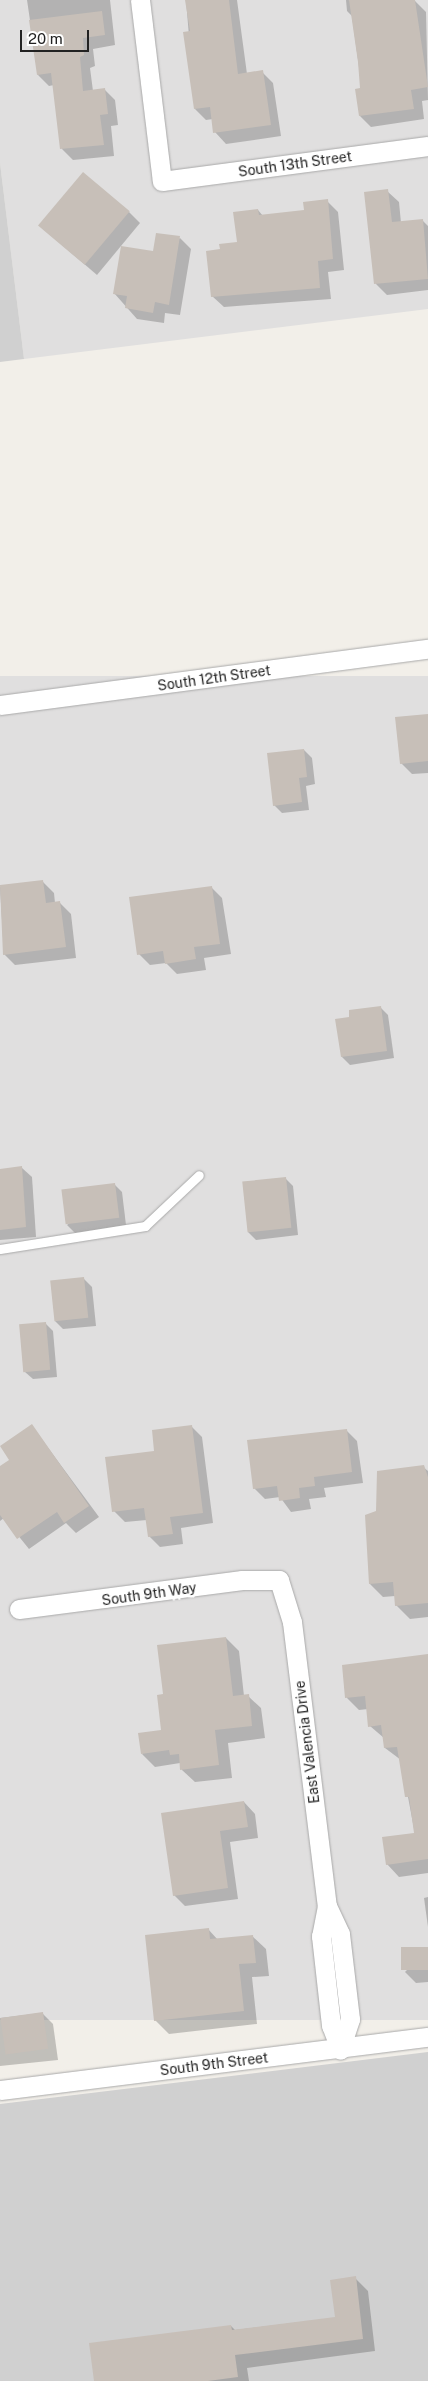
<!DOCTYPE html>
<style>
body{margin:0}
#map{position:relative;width:428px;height:2381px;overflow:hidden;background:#f2efe9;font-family:"Public Sans",sans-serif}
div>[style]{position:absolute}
.residential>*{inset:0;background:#e0dfdf;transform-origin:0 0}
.religious>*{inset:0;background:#d0d0d0}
.shadow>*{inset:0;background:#0003}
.building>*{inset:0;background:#c7bfb8;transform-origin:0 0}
.roads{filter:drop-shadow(0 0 1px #a9a9a9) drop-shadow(0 0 1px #a9a9a9)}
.lane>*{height:9px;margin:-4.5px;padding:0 4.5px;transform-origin:4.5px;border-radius:4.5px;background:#fff}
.street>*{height:19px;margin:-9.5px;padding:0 9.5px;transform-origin:9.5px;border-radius:9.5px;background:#fff}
span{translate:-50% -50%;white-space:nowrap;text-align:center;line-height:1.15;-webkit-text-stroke:5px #fff;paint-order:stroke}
.street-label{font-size:14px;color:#222}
.scale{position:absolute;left:20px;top:30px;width:69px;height:22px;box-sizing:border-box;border:2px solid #222;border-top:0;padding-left:6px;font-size:15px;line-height:18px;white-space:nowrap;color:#222;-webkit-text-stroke:4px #fff;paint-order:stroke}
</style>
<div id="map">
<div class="residential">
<div style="clip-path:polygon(0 0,428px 0,428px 309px,24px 359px,0 163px)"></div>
<div style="left:428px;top:676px;width:1344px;height:431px;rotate:90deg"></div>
</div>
<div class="religious">
<div style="clip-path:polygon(0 163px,24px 359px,0 362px)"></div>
<div style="clip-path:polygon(428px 2052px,428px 2381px,0 2381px,0 2104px)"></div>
</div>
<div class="shadow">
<div style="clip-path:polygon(27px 0,110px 0,115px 45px,93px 49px,95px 66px,90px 68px,93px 91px,104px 89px,115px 100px,118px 125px,111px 126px,114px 156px,73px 160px,62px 149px,54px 85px,49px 86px,38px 75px)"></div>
<div style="clip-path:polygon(186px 0,237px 0,247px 74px,262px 72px,273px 83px,281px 136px,226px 144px,215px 132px,213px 119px,206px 120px,195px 109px)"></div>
<div style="clip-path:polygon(346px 0,415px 1px,426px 12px,428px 100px,422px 101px,424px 119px,371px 127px,360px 116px,357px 90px,362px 89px,352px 16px,347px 11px)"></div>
<div style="clip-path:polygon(387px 191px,399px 202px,401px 223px,422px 220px,428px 226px,428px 290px,387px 295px,376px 284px,365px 193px)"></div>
<div style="clip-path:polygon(327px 201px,338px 212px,344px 270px,328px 272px,331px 299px,224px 307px,212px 296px,221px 251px,238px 243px,258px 210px,263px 216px,305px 211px)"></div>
<div style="clip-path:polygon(129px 212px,140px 223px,97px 275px,40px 226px)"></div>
<div style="clip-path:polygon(180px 238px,191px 249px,180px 315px,165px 313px,164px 323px,137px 319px,114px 293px)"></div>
<div style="clip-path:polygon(428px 715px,428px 773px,412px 774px,401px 763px)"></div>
<div style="clip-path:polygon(304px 750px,312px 758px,315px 784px,306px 786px,309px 810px,282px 813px,274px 805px)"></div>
<div style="clip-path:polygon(43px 882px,54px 893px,55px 903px,60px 903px,71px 914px,76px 958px,15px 965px,4px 954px,0 887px)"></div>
<div style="clip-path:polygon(211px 887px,222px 898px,231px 954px,204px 958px,206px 970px,177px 974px,166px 963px,150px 965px,139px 954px)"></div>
<div style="clip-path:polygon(380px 1007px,388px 1015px,394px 1058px,350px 1065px,342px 1057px,351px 1018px)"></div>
<div style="clip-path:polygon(22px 1168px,32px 1177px,36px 1237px,0 1240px,0 1170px)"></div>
<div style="clip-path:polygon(285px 1178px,293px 1186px,298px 1235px,256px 1240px,248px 1232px)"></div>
<div style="clip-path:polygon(114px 1184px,122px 1192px,126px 1225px,75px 1233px,67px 1225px)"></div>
<div style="clip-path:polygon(84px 1279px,92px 1287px,96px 1326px,63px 1329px,55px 1321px)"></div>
<div style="clip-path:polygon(45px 1323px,53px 1331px,57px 1377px,33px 1379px,25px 1372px)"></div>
<div style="clip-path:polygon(32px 1426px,99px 1517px,76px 1533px,66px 1523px,29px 1549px,4px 1518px,0 1521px,0 1468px,11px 1460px)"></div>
<div style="clip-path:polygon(191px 1426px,202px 1437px,213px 1523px,181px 1528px,183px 1544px,160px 1547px,149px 1536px,147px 1520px,125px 1522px,114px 1511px,156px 1452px)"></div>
<div style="clip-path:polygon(346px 1430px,357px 1441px,363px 1483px,324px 1488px,326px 1497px,309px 1499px,311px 1509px,291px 1512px,280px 1497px,265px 1499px,254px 1488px)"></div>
<div style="clip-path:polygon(423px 1467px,428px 1471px,428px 1617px,410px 1619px,396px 1605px,395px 1596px,383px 1597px,370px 1584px,377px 1512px)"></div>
<div style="clip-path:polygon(226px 1638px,239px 1651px,244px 1696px,248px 1696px,261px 1708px,265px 1738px,228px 1743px,232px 1778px,195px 1782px,182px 1770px,180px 1763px,155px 1767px,142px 1754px,162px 1731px,164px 1695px)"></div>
<div style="clip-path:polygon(428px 1656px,428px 1873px,399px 1877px,387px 1864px,415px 1834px,401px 1760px,385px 1748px,384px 1738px,370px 1726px,368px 1709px,359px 1710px,347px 1698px,343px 1666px)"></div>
<div style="clip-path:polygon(244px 1802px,255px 1814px,258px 1838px,230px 1842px,238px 1899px,185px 1906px,174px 1895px,163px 1814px)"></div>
<div style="clip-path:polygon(428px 1897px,428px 1927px,424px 1898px)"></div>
<div style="clip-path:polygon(208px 1929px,218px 1940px,252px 1936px,266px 1949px,269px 1976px,252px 1977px,257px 2024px,169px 2034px,155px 2020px)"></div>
<div style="clip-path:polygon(428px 1948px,428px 1982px,416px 1983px,405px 1972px)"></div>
<div style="clip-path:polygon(42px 2013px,53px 2024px,58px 2060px,0 2066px,0 2018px)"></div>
<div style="clip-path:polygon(355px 2278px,368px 2291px,375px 2351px,247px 2368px,249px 2381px,95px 2381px,231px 2326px,235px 2330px,336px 2318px)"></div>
</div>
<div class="building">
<div style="clip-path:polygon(185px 0,229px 0,238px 74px,263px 70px,271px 125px,213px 133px,210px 107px,194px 109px,183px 32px,190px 31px)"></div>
<div style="clip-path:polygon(349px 0,415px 0,428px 87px,411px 90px,414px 109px,359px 116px,355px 89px,360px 88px,358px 62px)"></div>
<div style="clip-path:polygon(102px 11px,105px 35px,83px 38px,84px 55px,80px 57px,83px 91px,105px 88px,108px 114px,100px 115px,104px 145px,60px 149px,51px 73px,37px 75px,29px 20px)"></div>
<div style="left:83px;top:172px;width:61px;height:70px;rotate:40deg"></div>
<div style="clip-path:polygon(388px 189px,392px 222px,423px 219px,428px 279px,374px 284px,364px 192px)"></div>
<div style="clip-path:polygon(328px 199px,333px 259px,318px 261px,320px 288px,211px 297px,206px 251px,220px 249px,219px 244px,237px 242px,233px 212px,258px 209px,259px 215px,304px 210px,303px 202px)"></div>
<div style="clip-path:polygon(156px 233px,180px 236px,169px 305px,155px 302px,153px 313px,125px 308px,127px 296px,113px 294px,121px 246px,153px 251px)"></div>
<div style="clip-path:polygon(428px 714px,428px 761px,400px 764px,395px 717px)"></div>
<div style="clip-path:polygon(304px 749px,307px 777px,299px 778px,302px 802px,273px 806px,267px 753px)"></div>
<div style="clip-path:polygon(43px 880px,46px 903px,60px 901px,66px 947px,3px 955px,0 885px)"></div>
<div style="clip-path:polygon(212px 886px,220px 944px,194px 947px,196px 959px,165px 964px,163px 951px,137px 955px,129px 897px)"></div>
<div style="clip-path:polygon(381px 1006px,387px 1051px,341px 1057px,335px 1019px,349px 1017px,349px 1010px)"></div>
<div style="clip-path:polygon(22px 1166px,26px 1227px,0 1230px,0 1169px)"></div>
<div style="left:286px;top:1177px;width:51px;height:44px;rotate:84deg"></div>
<div style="left:115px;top:1183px;width:35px;height:54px;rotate:83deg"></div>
<div style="left:84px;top:1277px;width:41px;height:34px;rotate:84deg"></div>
<div style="left:46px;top:1322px;width:48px;height:27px;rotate:85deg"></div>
<div style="clip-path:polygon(32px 1424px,89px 1506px,64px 1523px,57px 1512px,17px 1539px,0 1515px,0 1466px,9px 1460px,0 1446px)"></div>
<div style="clip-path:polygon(192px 1425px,203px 1513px,170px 1517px,173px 1534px,148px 1537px,144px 1508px,112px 1512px,105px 1457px,154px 1451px,152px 1430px)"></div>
<div style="clip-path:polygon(347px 1429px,352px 1472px,314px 1477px,315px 1486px,299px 1488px,300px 1498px,279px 1501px,277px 1486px,253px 1489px,247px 1440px)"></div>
<div style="clip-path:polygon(424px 1465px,428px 1477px,428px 1603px,395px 1606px,393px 1582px,369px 1584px,365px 1515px,376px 1511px,377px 1471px)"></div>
<div style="clip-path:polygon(226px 1637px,233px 1696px,249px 1694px,252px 1726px,215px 1730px,219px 1765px,180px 1770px,179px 1754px,170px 1755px,169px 1750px,141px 1754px,138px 1733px,161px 1730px,157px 1695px,163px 1694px,157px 1645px)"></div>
<div style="clip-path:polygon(428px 1654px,428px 1859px,386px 1865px,382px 1837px,414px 1833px,409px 1797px,405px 1797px,397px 1747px,384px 1748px,381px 1725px,368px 1727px,365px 1696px,345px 1698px,342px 1665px)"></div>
<div style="clip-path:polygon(244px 1801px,248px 1827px,220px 1831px,228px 1888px,173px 1896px,161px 1813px)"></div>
<div style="clip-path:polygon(209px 1928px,210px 1939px,253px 1935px,256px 1963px,239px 1964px,244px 2011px,154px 2021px,145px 1935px)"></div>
<div style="left:428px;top:1947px;width:23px;height:27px;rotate:90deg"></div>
<div style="left:43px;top:2012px;width:37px;height:43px;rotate:82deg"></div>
<div style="clip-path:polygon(356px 2276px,363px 2339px,235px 2355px,238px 2377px,208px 2381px,94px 2381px,89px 2343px,231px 2325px,232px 2330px,335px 2317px,330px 2280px)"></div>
</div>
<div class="roads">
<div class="lane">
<div style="left:0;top:1249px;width:147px;rotate:-9deg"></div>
<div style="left:145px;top:1226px;width:74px;rotate:-43.4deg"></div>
</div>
<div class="street">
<div style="left:140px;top:0;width:182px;rotate:83.1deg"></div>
<div style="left:162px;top:181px;width:268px;rotate:-7.5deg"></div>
<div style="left:0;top:705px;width:432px;rotate:-7.5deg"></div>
<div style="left:19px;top:1609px;width:225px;rotate:-7.4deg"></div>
<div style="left:242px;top:1580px;width:37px"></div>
<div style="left:279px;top:1580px;width:44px;rotate:72.8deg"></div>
<div style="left:292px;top:1622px;width:286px;rotate:83deg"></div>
<div style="left:327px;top:1906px;width:31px;rotate:65deg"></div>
<div style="left:340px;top:1934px;width:86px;rotate:83.3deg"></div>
<div style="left:350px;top:2019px;width:32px;rotate:108deg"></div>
<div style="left:327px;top:1906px;width:31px;rotate:101deg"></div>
<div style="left:321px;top:1936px;width:90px;rotate:83.6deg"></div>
<div style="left:331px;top:2025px;width:26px;rotate:69deg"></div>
<div style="left:0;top:2090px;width:431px;rotate:-7.1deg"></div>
</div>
</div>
<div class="street-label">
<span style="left:295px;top:164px;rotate:-8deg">South 13th Street</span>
<span style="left:214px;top:678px;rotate:-8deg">South 12th Street</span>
<span style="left:149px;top:1594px;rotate:-8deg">South 9th Way</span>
<span style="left:307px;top:1742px;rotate:-97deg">East Valencia Drive</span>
<span style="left:214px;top:2064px;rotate:-7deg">South 9th Street</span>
</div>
<div class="scale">20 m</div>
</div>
